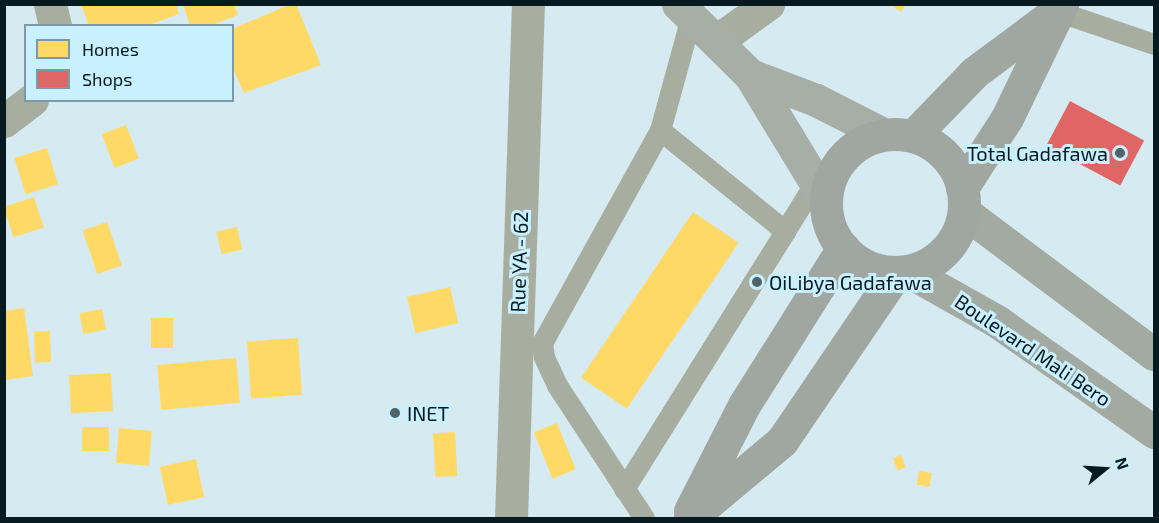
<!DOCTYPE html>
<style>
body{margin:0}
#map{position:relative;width:1159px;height:523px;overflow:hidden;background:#d5eaf1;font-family:"Exo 2",sans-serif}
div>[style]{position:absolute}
.homes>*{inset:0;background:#ffd966;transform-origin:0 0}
.shops>*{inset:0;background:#e06666;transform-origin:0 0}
.lane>*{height:21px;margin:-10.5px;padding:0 10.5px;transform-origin:10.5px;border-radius:10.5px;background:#a7aea0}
.street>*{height:33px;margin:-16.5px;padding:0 16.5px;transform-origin:16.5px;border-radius:16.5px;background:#a7aea0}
.secondary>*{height:33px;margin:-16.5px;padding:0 16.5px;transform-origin:16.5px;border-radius:16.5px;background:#a6aea5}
.primary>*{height:33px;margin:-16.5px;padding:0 16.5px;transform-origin:16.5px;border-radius:16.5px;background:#a2aaa2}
.highway>*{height:33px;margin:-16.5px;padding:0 16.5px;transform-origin:16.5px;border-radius:16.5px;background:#9fa7a0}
.highway>.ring{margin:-16.5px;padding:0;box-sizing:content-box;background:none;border:33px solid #9fa7a0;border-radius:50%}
.dots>*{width:16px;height:16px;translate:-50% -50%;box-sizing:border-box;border:3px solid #c8f0fe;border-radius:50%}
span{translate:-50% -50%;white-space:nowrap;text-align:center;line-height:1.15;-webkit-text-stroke:6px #c8f0fe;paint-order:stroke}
.poi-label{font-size:20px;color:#071a20}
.right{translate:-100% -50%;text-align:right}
.left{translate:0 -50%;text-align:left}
.street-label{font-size:20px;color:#071a20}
.frame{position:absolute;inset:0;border:6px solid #071a20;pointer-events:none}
.legend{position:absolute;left:24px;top:24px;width:210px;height:78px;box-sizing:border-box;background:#c8f0fe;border:2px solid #7b9aa5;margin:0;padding:8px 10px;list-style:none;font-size:18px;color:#071a20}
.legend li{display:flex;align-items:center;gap:12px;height:30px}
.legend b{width:30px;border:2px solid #7b9aa5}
.north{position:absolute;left:1075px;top:439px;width:60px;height:60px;-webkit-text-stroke:4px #c8f0fe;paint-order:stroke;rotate:72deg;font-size:16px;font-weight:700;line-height:24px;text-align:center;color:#071a20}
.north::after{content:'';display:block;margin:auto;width:21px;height:27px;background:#071a20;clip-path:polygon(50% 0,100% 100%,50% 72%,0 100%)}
</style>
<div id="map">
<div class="homes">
<div style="clip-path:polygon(81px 4px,176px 4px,179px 14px,146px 26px,89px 26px)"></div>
<div style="clip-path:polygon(183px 4px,234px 4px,238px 15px,209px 26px,190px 26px)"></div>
<div style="clip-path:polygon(291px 4px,296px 4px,321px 65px,244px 93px,232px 66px,232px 29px)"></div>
<div style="clip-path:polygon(889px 4px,906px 4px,901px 12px)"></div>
<div style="left:126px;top:125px;width:36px;height:26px;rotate:69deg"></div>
<div style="left:47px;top:148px;width:38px;height:34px;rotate:73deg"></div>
<div style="left:34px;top:197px;width:32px;height:32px;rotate:72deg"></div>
<div style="left:693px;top:212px;width:55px;height:200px;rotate:34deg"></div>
<div style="left:107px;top:222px;width:46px;height:26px;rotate:71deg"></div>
<div style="left:237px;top:227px;width:23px;height:21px;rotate:77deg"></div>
<div style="left:450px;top:287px;width:37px;height:44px;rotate:77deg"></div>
<div style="clip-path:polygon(24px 308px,33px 376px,5px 380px,4px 311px)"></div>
<div style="left:102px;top:309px;width:21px;height:23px;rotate:79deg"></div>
<div style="left:151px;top:318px;width:22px;height:30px"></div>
<div style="left:50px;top:331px;width:31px;height:16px;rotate:88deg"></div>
<div style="left:298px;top:338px;width:57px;height:51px;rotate:86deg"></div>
<div style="left:236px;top:358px;width:45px;height:79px;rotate:85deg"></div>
<div style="left:111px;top:373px;width:38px;height:42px;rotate:87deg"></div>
<div style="left:557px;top:423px;width:50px;height:25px;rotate:68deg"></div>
<div style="left:82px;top:427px;width:27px;height:24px"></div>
<div style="left:119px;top:428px;width:33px;height:35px;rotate:5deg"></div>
<div style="left:455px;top:432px;width:44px;height:22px;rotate:87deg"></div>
<div style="left:901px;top:455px;width:13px;height:9px;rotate:67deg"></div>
<div style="left:196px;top:459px;width:39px;height:37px;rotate:78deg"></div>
<div style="left:919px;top:471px;width:13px;height:14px;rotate:9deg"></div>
</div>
<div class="shops">
<div style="left:1070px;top:101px;width:84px;height:51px;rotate:28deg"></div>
</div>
<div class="lane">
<div style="left:1057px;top:11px;width:102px;rotate:18.8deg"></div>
<div style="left:691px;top:17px;width:117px;rotate:105.3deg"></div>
<div style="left:660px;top:130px;width:161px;rotate:38.9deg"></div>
<div style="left:785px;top:231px;width:59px;rotate:-58.2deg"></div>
<div style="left:624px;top:489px;width:304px;rotate:-58deg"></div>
<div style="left:644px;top:518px;width:159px;rotate:-123.2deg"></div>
<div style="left:557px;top:385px;width:31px;rotate:-115deg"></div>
<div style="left:544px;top:357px;width:14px;rotate:-98deg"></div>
<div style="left:542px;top:343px;width:244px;rotate:-61deg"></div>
</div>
<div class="street">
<div style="left:50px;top:4px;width:23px;rotate:77deg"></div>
<div style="left:718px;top:40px;width:62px;rotate:-35.8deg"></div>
<div style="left:4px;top:121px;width:35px;rotate:-37deg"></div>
<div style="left:511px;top:518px;width:514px;rotate:-88.11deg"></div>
</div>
<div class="secondary">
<div style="left:678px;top:4px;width:101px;rotate:44.6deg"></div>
<div style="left:750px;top:75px;width:146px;rotate:58.7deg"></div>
<div style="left:750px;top:75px;width:71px;rotate:20.7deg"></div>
<div style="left:816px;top:100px;width:75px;rotate:26.9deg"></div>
</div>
<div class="primary">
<div style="left:964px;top:212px;width:237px;rotate:36.8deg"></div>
<div style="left:908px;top:271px;width:103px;rotate:29.5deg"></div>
<div style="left:998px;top:322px;width:191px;rotate:35.2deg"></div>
</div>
<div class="highway">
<div class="ring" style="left:826px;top:134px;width:105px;height:105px"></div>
<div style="left:913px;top:136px;width:89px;rotate:-45.9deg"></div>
<div style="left:975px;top:72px;width:97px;rotate:-36.6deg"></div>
<div style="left:962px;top:188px;width:83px;rotate:-57.3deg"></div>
<div style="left:1007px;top:118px;width:127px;rotate:-64.2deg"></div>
<div style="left:690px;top:511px;width:119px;rotate:-63deg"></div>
<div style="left:744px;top:405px;width:186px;rotate:-57.8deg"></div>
<div style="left:690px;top:518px;width:120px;rotate:-39.9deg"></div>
<div style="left:782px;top:441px;width:203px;rotate:-55.8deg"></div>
</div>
<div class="dots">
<div style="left:1120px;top:153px;background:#4f6369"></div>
<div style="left:757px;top:282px;background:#4f6369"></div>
<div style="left:395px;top:413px;background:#4f6369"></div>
</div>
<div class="poi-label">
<span class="right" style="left:1108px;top:153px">Total Gadafawa</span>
<span class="left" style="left:769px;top:282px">OiLibya Gadafawa</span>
<span class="left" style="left:407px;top:413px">INET</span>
</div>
<div class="street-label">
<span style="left:519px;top:262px;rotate:-88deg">Rue YA - 62</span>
<span style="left:1033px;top:350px;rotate:34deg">Boulevard Mali Bero</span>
</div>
<div class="frame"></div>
<ul class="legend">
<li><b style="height:16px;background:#ffd966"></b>Homes</li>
<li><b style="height:16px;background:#e06666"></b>Shops</li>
</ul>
<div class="north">N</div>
</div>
